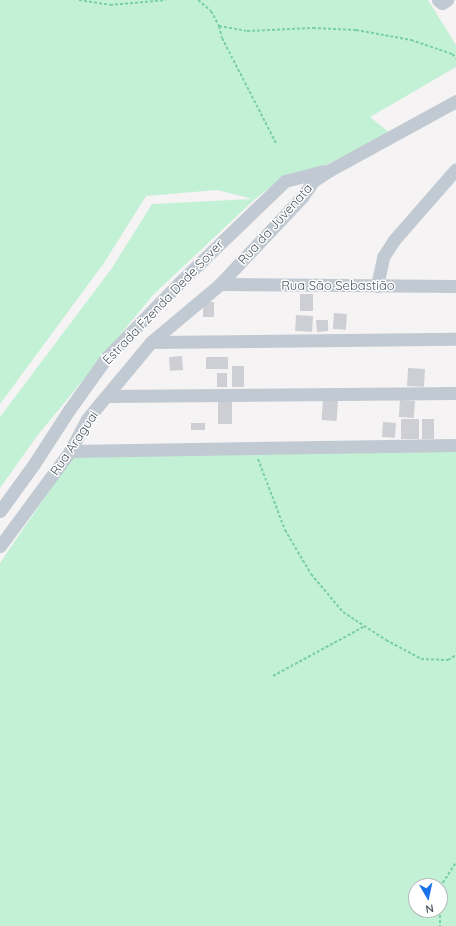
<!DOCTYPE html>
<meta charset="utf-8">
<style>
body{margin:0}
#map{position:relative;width:456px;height:926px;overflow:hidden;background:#f5f3f3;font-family:Quicksand,sans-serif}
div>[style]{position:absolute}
.green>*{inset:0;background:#c3f1d5}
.building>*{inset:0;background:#cdcfd5;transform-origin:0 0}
.path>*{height:2px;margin-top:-1px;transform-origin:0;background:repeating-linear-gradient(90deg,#7ad0a6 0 3px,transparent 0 5px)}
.street>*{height:13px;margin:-6.5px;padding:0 6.5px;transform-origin:6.5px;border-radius:6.5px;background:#c1cad2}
span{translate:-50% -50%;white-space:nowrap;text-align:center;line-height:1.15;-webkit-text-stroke:3px #fff;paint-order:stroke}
.street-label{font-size:13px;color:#4a5661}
.north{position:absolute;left:408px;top:878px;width:40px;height:40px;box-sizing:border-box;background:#fff;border:1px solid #b7bbc0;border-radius:50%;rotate:171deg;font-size:11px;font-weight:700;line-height:16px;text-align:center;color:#4a5661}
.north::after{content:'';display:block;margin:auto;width:14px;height:18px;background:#1a73e8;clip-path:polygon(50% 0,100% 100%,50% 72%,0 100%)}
</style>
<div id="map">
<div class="green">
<div style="clip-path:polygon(0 0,428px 0,456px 45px,456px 67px,370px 117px,390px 133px,326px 165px,282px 178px,255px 199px,153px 295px,37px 436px,0 488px,0 417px,112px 268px,152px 204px,253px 199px,217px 190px,146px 196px,104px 263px,0 404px)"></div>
<div style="clip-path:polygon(evenodd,456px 450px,456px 926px,0 926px,0 563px,73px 456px,456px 450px,416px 886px,440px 886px,440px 910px,416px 910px,416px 886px)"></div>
</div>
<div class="building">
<div style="left:300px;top:294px;width:13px;height:17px"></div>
<div style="left:203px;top:302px;width:11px;height:15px"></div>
<div style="left:334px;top:313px;width:13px;height:16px;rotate:4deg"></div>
<div style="left:296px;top:315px;width:17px;height:16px;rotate:3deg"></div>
<div style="clip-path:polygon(316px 320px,328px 320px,328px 331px,317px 332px)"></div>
<div style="left:182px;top:356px;width:14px;height:13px;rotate:86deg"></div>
<div style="left:206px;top:357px;width:22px;height:12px"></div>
<div style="left:232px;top:366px;width:12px;height:21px"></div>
<div style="left:408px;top:368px;width:17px;height:18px;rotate:3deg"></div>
<div style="left:217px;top:373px;width:10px;height:14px"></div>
<div style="left:218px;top:400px;width:14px;height:24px"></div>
<div style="left:323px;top:400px;width:15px;height:20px;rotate:4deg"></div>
<div style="left:400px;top:400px;width:15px;height:17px;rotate:4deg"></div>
<div style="left:401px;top:419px;width:18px;height:20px"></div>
<div style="left:422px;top:419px;width:12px;height:20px"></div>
<div style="left:383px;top:422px;width:13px;height:15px;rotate:4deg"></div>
<div style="left:191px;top:423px;width:14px;height:7px"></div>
</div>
<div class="path">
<div style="left:79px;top:0;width:31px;rotate:9deg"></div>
<div style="left:110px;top:5px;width:56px;rotate:-5.1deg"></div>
<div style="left:198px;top:0;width:17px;rotate:40deg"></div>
<div style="left:211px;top:11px;width:17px;rotate:62deg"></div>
<div style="left:219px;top:26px;width:28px;rotate:10deg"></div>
<div style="left:247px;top:31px;width:66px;rotate:-2.6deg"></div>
<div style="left:313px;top:28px;width:43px;rotate:2.7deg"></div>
<div style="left:356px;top:30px;width:56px;rotate:10.3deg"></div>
<div style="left:411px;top:40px;width:43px;rotate:18.9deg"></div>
<div style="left:452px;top:54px;width:6px;rotate:45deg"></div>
<div style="left:219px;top:26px;width:12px;rotate:76deg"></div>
<div style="left:222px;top:38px;width:118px;rotate:62.8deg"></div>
<div style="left:258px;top:459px;width:76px;rotate:69.2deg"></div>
<div style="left:285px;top:530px;width:51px;rotate:59.4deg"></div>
<div style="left:311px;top:574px;width:50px;rotate:49.9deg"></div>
<div style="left:343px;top:612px;width:51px;rotate:33.1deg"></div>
<div style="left:386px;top:640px;width:40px;rotate:28deg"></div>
<div style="left:421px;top:659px;width:27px;rotate:2deg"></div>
<div style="left:448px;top:660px;width:9px;rotate:-32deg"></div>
<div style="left:273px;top:676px;width:105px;rotate:-28.5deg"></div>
<div style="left:440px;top:887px;width:30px;rotate:-57deg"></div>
<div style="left:440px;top:910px;width:16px;rotate:90deg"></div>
</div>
<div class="street">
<div style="left:438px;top:0;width:5px;rotate:37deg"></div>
<div style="left:442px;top:3px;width:6px;rotate:-31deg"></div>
<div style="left:220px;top:284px;width:236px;rotate:0.5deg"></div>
<div style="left:377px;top:286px;width:30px;rotate:-78deg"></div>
<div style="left:383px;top:257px;width:20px;rotate:-57deg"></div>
<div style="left:394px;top:240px;width:94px;rotate:-48.9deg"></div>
<div style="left:151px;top:342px;width:305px;rotate:-0.6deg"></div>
<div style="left:108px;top:396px;width:348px;rotate:-0.5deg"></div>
<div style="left:70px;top:451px;width:386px;rotate:-0.9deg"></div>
<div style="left:0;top:511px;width:58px;rotate:-54.1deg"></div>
<div style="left:34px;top:464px;width:64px;rotate:-57.1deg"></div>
<div style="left:69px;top:410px;width:65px;rotate:-54.4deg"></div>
<div style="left:107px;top:357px;width:103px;rotate:-45.8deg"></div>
<div style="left:179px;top:283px;width:147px;rotate:-43.9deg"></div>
<div style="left:285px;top:181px;width:40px;rotate:-14.4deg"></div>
<div style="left:0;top:546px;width:118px;rotate:-53.6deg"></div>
<div style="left:70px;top:451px;width:36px;rotate:-62deg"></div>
<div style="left:87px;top:419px;width:100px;rotate:-50.3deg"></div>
<div style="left:151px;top:342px;width:90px;rotate:-40deg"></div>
<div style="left:220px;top:284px;width:120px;rotate:-46.7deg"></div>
<div style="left:302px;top:197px;width:19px;rotate:-55deg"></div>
<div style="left:313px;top:181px;width:20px;rotate:-33deg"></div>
<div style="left:330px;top:170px;width:144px;rotate:-28.7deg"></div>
</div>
<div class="street-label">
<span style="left:275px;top:224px;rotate:-48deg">Rua da Juvenata</span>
<span style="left:338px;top:285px">Rua São Sebastião</span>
<span style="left:163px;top:302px;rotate:-46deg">Estrada Fzenda Dede Sover</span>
<span style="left:74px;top:443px;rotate:-56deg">Rua Araguai</span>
</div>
<div class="north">N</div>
</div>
